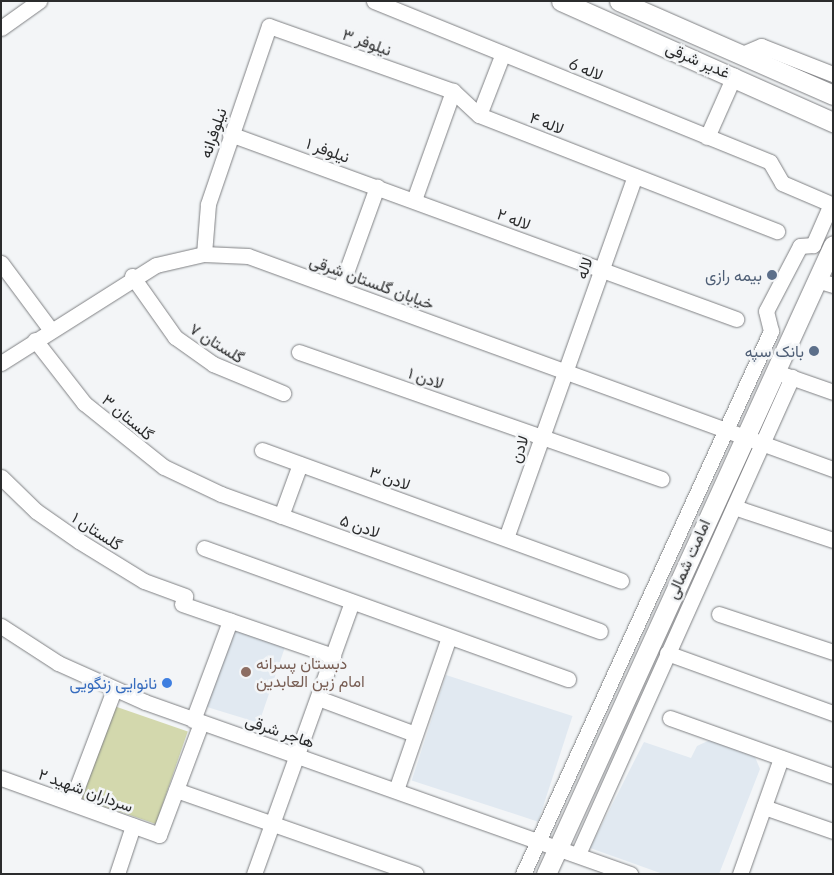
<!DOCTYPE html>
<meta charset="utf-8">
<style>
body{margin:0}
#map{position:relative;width:834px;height:875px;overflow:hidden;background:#f3f5f7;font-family:Lato,Vazirmatn,sans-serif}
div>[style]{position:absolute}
.built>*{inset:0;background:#e1e9f1;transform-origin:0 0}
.green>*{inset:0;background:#d3d8ad;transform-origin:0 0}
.roads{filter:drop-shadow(0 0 1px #7f8083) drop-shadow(0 0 1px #7f8083)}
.minor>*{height:15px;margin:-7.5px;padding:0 7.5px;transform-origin:7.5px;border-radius:7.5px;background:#fff}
.major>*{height:19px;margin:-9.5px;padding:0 9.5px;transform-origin:9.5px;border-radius:9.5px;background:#fff}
.dots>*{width:14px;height:14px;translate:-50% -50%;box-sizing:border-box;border:2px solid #f3f5f7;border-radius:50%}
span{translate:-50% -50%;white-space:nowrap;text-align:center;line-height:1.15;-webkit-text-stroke:5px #f3f5f7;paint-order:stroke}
.street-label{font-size:16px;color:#2b2c2d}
.service-label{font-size:16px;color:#4e5e75}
.right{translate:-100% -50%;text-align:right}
.education-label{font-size:16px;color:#785e54}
.left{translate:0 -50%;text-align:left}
.shop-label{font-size:16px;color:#366cbe}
.frame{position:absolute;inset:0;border:2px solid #2b2c2d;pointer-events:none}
</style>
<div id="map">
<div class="built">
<div style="clip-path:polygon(232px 626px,286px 644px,259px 723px,207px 707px,204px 700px)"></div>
<div style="left:446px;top:675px;width:133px;height:111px;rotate:18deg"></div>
<div style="clip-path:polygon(710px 740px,755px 757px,760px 769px,719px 874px,663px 874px,590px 848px,644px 742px,691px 758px,697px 746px)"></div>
</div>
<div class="green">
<div style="left:114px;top:706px;width:78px;height:98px;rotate:19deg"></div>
</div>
<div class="roads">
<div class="minor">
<div style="left:374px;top:1px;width:427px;rotate:22.1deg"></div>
<div style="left:770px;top:162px;width:24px;rotate:60deg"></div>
<div style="left:782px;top:183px;width:53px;rotate:23.2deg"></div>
<div style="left:831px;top:204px;width:45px;rotate:113.7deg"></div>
<div style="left:813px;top:245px;width:13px;rotate:176deg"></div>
<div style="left:800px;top:246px;width:73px;rotate:117.6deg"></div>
<div style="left:766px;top:311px;width:21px;rotate:76deg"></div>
<div style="left:771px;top:331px;width:597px;rotate:114.55deg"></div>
<div style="left:1px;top:28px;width:47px;rotate:-35.4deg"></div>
<div style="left:740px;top:55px;width:23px;rotate:-23deg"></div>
<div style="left:761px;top:46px;width:77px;rotate:21.3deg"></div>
<div style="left:479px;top:115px;width:66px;rotate:-68.8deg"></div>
<div style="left:230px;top:134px;width:539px;rotate:20.08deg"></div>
<div style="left:707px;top:137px;width:67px;rotate:-66.1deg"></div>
<div style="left:414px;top:200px;width:116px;rotate:-70.3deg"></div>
<div style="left:204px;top:254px;width:50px;rotate:-85.4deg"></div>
<div style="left:208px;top:204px;width:188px;rotate:-71.1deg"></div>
<div style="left:269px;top:26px;width:195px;rotate:19.5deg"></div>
<div style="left:453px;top:91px;width:35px;rotate:43deg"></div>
<div style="left:479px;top:115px;width:320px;rotate:21.3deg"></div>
<div style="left:1px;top:263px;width:82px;rotate:53.4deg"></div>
<div style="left:132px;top:276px;width:75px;rotate:54.8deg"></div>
<div style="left:175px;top:337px;width:47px;rotate:35.4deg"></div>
<div style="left:213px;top:364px;width:76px;rotate:22.5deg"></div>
<div style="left:817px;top:280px;width:17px;rotate:17deg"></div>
<div style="left:340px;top:289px;width:109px;rotate:-70.1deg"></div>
<div style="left:35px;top:340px;width:80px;rotate:52.1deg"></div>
<div style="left:84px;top:403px;width:102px;rotate:38.7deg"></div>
<div style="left:164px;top:467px;width:63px;rotate:25.3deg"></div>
<div style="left:221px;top:494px;width:403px;rotate:19.9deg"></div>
<div style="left:299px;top:352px;width:384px;rotate:19.3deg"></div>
<div style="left:1px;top:363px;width:183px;rotate:-32.3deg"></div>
<div style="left:156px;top:265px;width:49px;rotate:-12.9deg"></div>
<div style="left:204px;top:254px;width:44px;rotate:2.6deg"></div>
<div style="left:248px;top:256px;width:623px;rotate:20.01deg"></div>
<div style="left:782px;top:374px;width:54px;rotate:19.4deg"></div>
<div style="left:262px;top:450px;width:382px;rotate:20deg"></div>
<div style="left:1px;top:477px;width:49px;rotate:44.2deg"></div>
<div style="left:36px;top:511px;width:52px;rotate:34.9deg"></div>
<div style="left:79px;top:541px;width:76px;rotate:31.6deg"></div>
<div style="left:144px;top:581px;width:44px;rotate:20.1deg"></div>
<div style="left:734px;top:507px;width:104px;rotate:18.4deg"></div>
<div style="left:281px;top:516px;width:55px;rotate:-69.9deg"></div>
<div style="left:506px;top:538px;width:384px;rotate:-70.4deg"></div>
<div style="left:204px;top:548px;width:387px;rotate:19.8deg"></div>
<div style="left:182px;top:604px;width:160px;rotate:19deg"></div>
<div style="left:719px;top:614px;width:120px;rotate:18.4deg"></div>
<div style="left:1px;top:626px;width:68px;rotate:33deg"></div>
<div style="left:58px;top:663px;width:95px;rotate:24.1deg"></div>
<div style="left:145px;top:702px;width:515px;rotate:19.53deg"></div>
<div style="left:667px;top:653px;width:177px;rotate:19.9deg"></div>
<div style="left:318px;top:698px;width:103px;rotate:20.4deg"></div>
<div style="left:670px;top:718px;width:173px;rotate:19.6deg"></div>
<div style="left:193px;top:720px;width:106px;rotate:-69.5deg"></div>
<div style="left:1px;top:778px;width:168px;rotate:19.8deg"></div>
<div style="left:159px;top:835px;width:120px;rotate:-69.4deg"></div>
<div style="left:176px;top:790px;width:254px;rotate:19.3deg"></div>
<div style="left:396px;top:790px;width:162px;rotate:-70.9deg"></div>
<div style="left:71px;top:803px;width:121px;rotate:-69.2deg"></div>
<div style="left:764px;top:807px;width:73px;rotate:19.2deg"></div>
<div style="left:578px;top:854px;width:523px;rotate:-65.84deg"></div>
<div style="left:117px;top:874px;width:51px;rotate:-71.6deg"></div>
<div style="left:254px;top:874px;width:289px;rotate:-70.2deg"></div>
<div style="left:740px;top:874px;width:123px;rotate:-70.5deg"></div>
</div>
<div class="major">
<div style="left:561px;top:1px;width:298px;rotate:24deg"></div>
<div style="left:619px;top:1px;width:234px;rotate:23.7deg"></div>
<div style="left:546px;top:874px;width:691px;rotate:-65.47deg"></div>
</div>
</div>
<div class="dots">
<div style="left:772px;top:275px;background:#5c6f8a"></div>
<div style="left:814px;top:351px;background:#5c6f8a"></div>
<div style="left:246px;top:672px;background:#8d6e63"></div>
<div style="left:167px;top:683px;background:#3f7fe0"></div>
</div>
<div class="street-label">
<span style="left:367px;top:42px;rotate:20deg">نیلوفر ۳</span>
<span style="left:698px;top:60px;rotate:23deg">غدیر شرقی</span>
<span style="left:586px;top:69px;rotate:22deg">لاله 6</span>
<span style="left:547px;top:123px;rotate:21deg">لاله ۴</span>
<span style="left:213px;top:133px;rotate:-71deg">نیلوفرانه</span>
<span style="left:328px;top:150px;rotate:20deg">نیلوفر ۱</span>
<span style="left:514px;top:219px;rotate:21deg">لاله ۲</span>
<span style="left:584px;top:268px;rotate:-70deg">لاله</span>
<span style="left:372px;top:282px;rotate:20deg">خیابان گلستان شرقی</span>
<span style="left:217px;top:343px;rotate:32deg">گلستان ۷</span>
<span style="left:426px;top:378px;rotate:19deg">لادن ۱</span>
<span style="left:128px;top:417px;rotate:40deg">گلستان ۳</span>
<span style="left:519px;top:449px;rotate:-70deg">لادن</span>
<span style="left:390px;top:478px;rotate:20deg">لادن ۳</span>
<span style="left:360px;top:526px;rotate:20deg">لادن ۵</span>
<span style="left:97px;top:531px;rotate:33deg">گلستان ۱</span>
<span style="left:688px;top:559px;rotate:-66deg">امامت شمالی</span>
<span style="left:280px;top:731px;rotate:19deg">هاجر شرقی</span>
<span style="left:86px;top:790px;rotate:20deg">سرداران شهید ۲</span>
</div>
<div class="service-label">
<span class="right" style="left:762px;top:275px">بیمه رازی</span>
<span class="right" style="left:804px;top:351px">بانک سپه</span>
</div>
<div class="education-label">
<span class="left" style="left:256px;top:672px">دبستان پسرانه<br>امام زین العابدین</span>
</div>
<div class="shop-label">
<span class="right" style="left:157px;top:683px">نانوایی زنگویی</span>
</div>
<div class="frame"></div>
</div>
